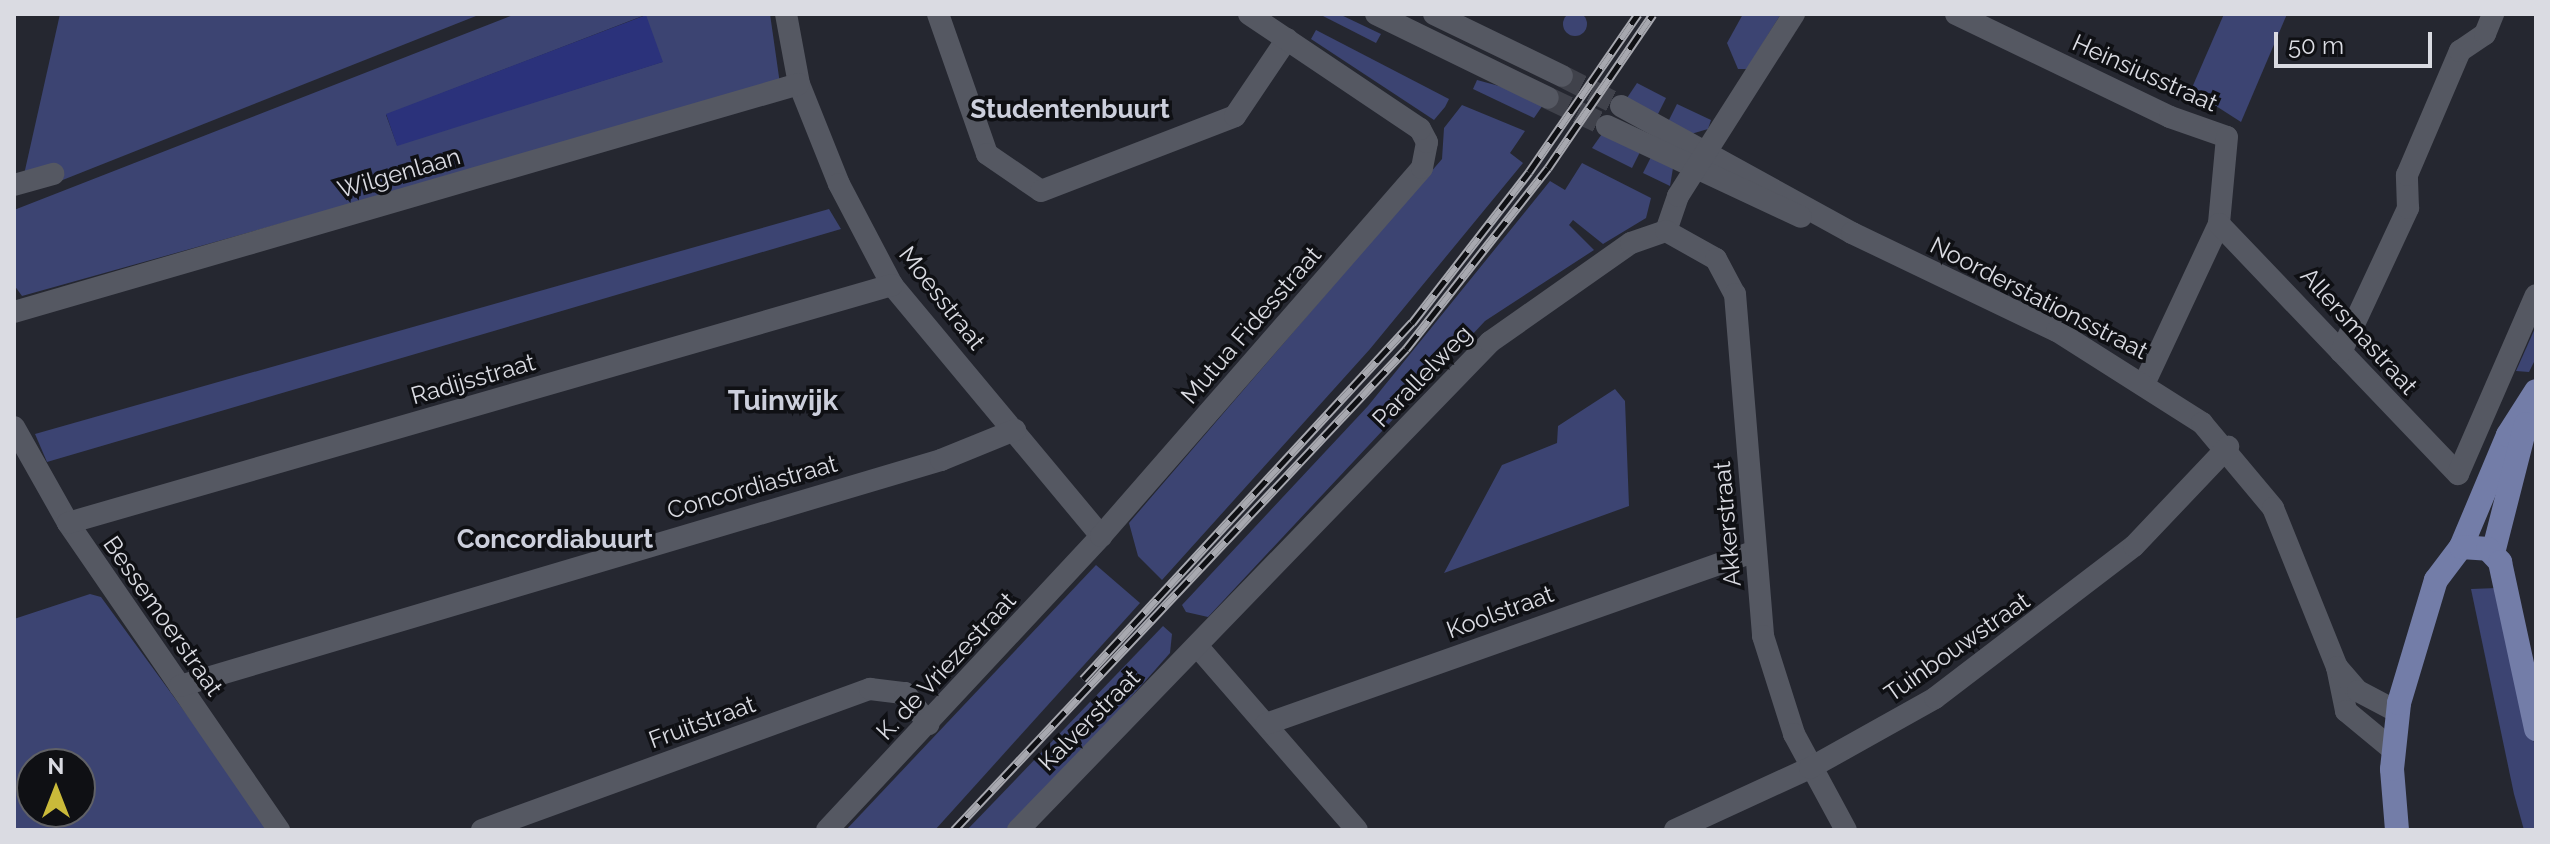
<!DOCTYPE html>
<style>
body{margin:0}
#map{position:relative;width:2550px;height:844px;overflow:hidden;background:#252730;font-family:Raleway,sans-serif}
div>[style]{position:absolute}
.green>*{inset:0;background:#3c4472}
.round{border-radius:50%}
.water>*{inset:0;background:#2b327b}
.minor-tunnel>*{height:22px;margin-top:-11px;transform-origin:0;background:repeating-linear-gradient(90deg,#40424b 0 22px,transparent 0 33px)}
.minor>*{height:22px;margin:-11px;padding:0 11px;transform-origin:11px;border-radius:11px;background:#555862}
.major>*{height:24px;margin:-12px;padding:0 12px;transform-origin:12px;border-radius:12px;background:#737da8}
.rail>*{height:9px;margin-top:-4.5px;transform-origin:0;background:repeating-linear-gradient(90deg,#0f1014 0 18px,#a7a8af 0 36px);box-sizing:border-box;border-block:2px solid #a7a8af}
span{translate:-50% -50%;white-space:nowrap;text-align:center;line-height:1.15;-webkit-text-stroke:7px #0f1014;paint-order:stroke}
.street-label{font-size:24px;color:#dadbe2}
.neighbourhood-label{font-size:26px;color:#cccfdc;font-weight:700}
.quarter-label{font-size:28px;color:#cccfdc;font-weight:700}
.frame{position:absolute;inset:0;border:16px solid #dadbe2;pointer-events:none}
.north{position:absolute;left:16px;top:748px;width:80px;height:80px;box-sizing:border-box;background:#0f1014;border:2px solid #606166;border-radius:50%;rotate:0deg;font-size:22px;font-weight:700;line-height:32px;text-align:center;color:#dadbe2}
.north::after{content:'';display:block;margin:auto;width:28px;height:36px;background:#caba3a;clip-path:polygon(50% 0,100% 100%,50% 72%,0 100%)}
.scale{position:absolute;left:2274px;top:32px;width:158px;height:36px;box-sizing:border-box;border:4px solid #dadbe2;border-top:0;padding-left:10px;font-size:24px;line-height:28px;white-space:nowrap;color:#dadbe2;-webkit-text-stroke:6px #0f1014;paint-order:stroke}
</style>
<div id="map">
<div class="green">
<div class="round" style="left:1563px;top:12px;width:24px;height:24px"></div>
<div style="clip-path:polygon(60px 14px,481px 14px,50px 185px,21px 188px)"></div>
<div style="clip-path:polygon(evenodd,516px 14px,770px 14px,780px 84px,22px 296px,14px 285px,14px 210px,516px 14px,645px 15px,662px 62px,397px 145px,386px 115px,645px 15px)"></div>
<div style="clip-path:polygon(1339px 14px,1381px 34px,1376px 43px,1323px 16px)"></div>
<div style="clip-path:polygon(1743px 14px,1781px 14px,1747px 69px,1738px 69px,1727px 43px)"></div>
<div style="clip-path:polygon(2224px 14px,2287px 14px,2241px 122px,2191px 90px)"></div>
<div style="clip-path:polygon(1316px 30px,1449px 99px,1445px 107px,1434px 120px,1311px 39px)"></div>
<div style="clip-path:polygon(1477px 80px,1521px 92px,1545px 102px,1534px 118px,1473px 89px)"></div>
<div style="clip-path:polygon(1637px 83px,1666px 98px,1655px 120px,1625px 101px)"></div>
<div style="clip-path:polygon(1677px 104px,1711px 120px,1708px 129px,1691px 134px,1666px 126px)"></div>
<div style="clip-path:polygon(1462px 105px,1525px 131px,1510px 153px,1523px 163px,1370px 349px,1162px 580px,1138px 556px,1129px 523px,1442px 159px,1444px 128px)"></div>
<div style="clip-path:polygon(1604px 131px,1642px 148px,1632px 168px,1592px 148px)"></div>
<div style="clip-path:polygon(1653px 153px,1673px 168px,1670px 186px,1643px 173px)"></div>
<div style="clip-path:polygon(1582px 163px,1651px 198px,1646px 218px,1603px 244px,1573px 220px,1569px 225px,1594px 250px,1485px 321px,1208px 617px,1186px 612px,1182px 605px,1368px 406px,1550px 181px,1565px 190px)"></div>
<div style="clip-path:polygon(829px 209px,841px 229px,47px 462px,35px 434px)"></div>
<div style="clip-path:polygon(2536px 326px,2536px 358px,2529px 372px,2516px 371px)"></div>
<div style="clip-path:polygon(1615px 389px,1625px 401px,1629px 506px,1444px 573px,1502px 465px,1557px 443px,1558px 426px)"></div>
<div style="clip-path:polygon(1096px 565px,1140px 603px,935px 830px,846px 830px)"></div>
<div style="clip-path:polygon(2497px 588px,2536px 751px,2536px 830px,2524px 830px,2514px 794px,2471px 589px)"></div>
<div style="clip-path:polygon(evenodd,90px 594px,101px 597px,271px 830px,14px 830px,14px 619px,90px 594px,32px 764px,80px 764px,80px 812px,32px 812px,32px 764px)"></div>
<div style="clip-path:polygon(1163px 626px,1172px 634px,1170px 653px,1053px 786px,1008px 830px,967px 830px)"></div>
</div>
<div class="water">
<div style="clip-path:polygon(646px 15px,663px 62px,397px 146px,386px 114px)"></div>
</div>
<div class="minor-tunnel">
<div style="left:1562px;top:76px;width:66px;rotate:27deg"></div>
<div style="left:1548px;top:98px;width:65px;rotate:25.4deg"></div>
</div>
<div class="minor">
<div style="left:786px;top:14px;width:71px;rotate:79.5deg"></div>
<div style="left:799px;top:84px;width:108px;rotate:68.2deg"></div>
<div style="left:839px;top:184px;width:114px;rotate:62.3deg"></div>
<div style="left:892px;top:285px;width:327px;rotate:50.2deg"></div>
<div style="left:938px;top:14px;width:148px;rotate:70.7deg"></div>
<div style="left:987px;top:154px;width:65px;rotate:34.4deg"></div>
<div style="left:1041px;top:191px;width:208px;rotate:-21.1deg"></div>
<div style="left:1235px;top:116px;width:93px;rotate:-56deg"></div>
<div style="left:1376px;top:14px;width:191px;rotate:26deg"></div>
<div style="left:1434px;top:14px;width:142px;rotate:25.8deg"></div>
<div style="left:1956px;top:14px;width:237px;rotate:25.7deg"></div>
<div style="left:2170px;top:117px;width:60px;rotate:19.3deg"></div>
<div style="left:2227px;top:137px;width:87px;rotate:95.3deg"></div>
<div style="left:2219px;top:224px;width:174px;rotate:115.1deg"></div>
<div style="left:1621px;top:106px;width:264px;rotate:28.8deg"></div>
<div style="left:1852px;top:233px;width:227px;rotate:25.6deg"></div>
<div style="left:2057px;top:331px;width:172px;rotate:32.4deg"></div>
<div style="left:2202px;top:423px;width:111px;rotate:50.1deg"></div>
<div style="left:2273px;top:508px;width:171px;rotate:68.1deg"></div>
<div style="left:2337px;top:667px;width:45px;rotate:78.4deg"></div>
<div style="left:2346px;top:711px;width:60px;rotate:39.6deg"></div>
<div style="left:1607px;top:126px;width:214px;rotate:25.1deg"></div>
<div style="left:14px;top:185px;width:41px;rotate:-15.8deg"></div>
<div style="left:2219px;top:224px;width:346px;rotate:46.3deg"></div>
<div style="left:2458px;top:474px;width:195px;rotate:-66.5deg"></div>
<div style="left:1666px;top:231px;width:37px;rotate:-71deg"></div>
<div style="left:1678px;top:196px;width:216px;rotate:-57.5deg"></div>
<div style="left:14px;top:312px;width:817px;rotate:-16.2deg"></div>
<div style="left:2341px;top:352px;width:159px;rotate:-65deg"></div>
<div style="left:2408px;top:208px;width:33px;rotate:-92deg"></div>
<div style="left:2407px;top:175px;width:135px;rotate:-66.9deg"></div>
<div style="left:2460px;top:51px;width:30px;rotate:-34deg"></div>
<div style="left:2485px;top:34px;width:22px;rotate:-68deg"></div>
<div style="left:14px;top:427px;width:110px;rotate:60.6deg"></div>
<div style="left:68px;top:523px;width:373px;rotate:55.5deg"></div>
<div style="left:68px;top:523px;width:858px;rotate:-16.11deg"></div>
<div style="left:1198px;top:647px;width:242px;rotate:49deg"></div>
<div style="left:2337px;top:667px;width:32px;rotate:49deg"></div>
<div style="left:2358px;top:691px;width:45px;rotate:27.7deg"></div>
<div style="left:180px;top:686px;width:794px;rotate:-16.54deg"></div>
<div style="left:941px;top:460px;width:80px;rotate:-22.1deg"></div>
<div style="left:1266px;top:724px;width:516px;rotate:-19.45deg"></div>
<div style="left:482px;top:830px;width:413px;rotate:-20deg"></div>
<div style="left:870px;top:689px;width:35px;rotate:7deg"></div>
<div style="left:905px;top:693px;width:39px;rotate:53deg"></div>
<div style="left:827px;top:830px;width:402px;rotate:-47deg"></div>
<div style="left:1101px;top:536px;width:488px;rotate:-48.9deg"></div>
<div style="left:1422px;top:168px;width:26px;rotate:-79deg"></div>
<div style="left:1427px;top:142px;width:15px;rotate:-118deg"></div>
<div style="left:1420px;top:129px;width:206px;rotate:-146.1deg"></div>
<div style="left:1018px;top:830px;width:679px;rotate:-45.95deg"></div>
<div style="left:1490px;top:342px;width:172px;rotate:-35.1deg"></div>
<div style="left:1631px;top:243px;width:37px;rotate:-19deg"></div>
<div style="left:1666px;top:231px;width:57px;rotate:29.2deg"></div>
<div style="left:1716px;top:259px;width:40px;rotate:62deg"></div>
<div style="left:1735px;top:294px;width:343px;rotate:85.3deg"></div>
<div style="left:1763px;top:636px;width:103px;rotate:72.4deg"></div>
<div style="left:1794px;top:734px;width:109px;rotate:61.6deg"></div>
<div style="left:1675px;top:830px;width:149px;rotate:-24.7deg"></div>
<div style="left:1810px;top:768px;width:143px;rotate:-29.2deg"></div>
<div style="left:1935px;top:698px;width:250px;rotate:-37.4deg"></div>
<div style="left:2134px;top:546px;width:137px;rotate:-46.5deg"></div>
</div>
<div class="major">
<div style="left:2461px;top:547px;width:121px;rotate:-67.2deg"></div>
<div style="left:2508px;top:435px;width:52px;rotate:-57.5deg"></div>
<div style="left:2493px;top:553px;width:133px;rotate:-75.7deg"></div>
<div style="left:2397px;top:830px;width:61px;rotate:-94.7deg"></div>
<div style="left:2392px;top:769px;width:66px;rotate:-83.9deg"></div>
<div style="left:2399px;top:703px;width:128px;rotate:-73.3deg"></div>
<div style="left:2436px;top:580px;width:41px;rotate:-52.9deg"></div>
<div style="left:2461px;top:547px;width:27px;rotate:4deg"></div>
<div style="left:2488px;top:549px;width:18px;rotate:47deg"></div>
<div style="left:2500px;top:562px;width:171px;rotate:77.8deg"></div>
</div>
<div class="rail">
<div style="left:1083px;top:679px;width:485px;rotate:-47.3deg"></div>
<div style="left:1412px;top:323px;width:191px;rotate:-52.2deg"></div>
<div style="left:1529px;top:172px;width:192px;rotate:-55.4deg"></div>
<div style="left:954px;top:830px;width:660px;rotate:-46.78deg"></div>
<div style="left:1406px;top:349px;width:230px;rotate:-51.9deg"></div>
<div style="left:1548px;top:168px;width:186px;rotate:-55.7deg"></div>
</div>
<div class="street-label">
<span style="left:2145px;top:73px;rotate:24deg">Heinsiusstraat</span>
<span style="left:399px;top:173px;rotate:-16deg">Wilgenlaan</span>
<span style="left:942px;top:298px;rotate:52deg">Moesstraat</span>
<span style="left:2039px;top:298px;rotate:27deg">Noorderstationsstraat</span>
<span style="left:1251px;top:325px;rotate:-49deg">Mutua Fidesstraat</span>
<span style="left:2359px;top:331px;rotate:48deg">Allersmastraat</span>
<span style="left:1422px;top:376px;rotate:-46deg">Parallelweg</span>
<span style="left:473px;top:379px;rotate:-16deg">Radijsstraat</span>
<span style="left:752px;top:487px;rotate:-16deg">Concordiastraat</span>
<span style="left:1727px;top:524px;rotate:-95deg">Akkerstraat</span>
<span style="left:1500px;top:612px;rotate:-20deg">Koolstraat</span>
<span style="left:163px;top:616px;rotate:55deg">Bessemoerstraat</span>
<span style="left:1957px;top:647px;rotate:-35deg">Tuinbouwstraat</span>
<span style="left:946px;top:666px;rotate:-47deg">K. de Vriezestraat</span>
<span style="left:1089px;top:720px;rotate:-45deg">Kalverstraat</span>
<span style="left:702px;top:722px;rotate:-20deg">Fruitstraat</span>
</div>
<div class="neighbourhood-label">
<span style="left:1070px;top:110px">Studentenbuurt</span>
<span style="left:555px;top:540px">Concordiabuurt</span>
</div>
<div class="quarter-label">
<span style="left:783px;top:401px">Tuinwijk</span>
</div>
<div class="frame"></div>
<div class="north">N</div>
<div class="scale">50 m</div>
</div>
